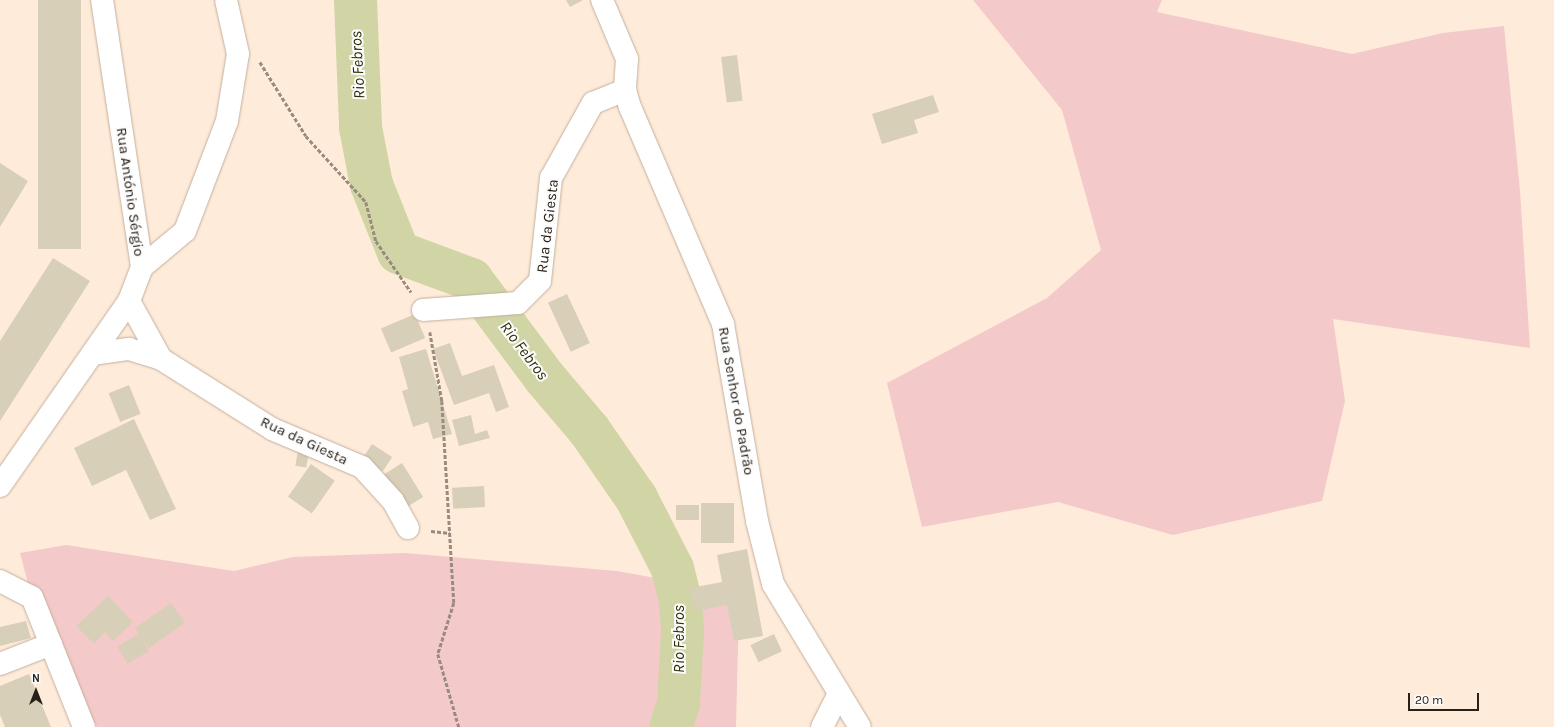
<!DOCTYPE html>
<meta charset="utf-8">
<style>
body{margin:0}
#map{position:relative;width:1554px;height:727px;overflow:hidden;background:#ffebd9;font-family:Karla,sans-serif}
div>[style]{position:absolute}
.green>*{inset:0;background:#f4c9c9}
.river>*{height:43px;margin:-21.5px;padding:0 21.5px;transform-origin:21.5px;border-radius:21.5px;background:#d1d5a5}
.building>*{inset:0;background:#d8cfb8;transform-origin:0 0}
.path>*{height:2.5px;margin-top:-1.25px;transform-origin:0;background:repeating-linear-gradient(90deg,#998b7e 0 4px,transparent 0 6px)}
.roads{filter:drop-shadow(0 0 1px #c2af9e) drop-shadow(0 0 1px #c2af9e)}
.minor>*{height:22px;margin:-11px;padding:0 11px;transform-origin:11px;border-radius:11px;background:#fff}
span{translate:-50% -50%;white-space:nowrap;text-align:center;line-height:1.15;-webkit-text-stroke:4px #fcfcfc;paint-order:stroke}
.street-label{font-size:15px;color:#28211a}
.water-label{font-size:16px;color:#2c2e07;font-style:italic}
.north{position:absolute;left:16px;top:671px;width:40px;height:40px;-webkit-text-stroke:3px #fcfcfc;paint-order:stroke;rotate:0deg;font-size:11px;font-weight:700;line-height:16px;text-align:center;color:#28211a}
.north::after{content:'';display:block;margin:auto;width:14px;height:18px;background:#28211a;clip-path:polygon(50% 0,100% 100%,50% 72%,0 100%)}
.scale{position:absolute;left:1408px;top:693px;width:71px;height:18px;box-sizing:border-box;border:2px solid #28211a;border-top:0;padding-left:5px;font-size:12px;line-height:14px;white-space:nowrap;color:#28211a;-webkit-text-stroke:3px #fcfcfc;paint-order:stroke}
</style>
<div id="map">
<div class="green">
<div style="clip-path:polygon(973px 0,1162px 0,1157px 12px,1352px 54px,1443px 33px,1504px 26px,1520px 191px,1530px 348px,1333px 319px,1345px 401px,1322px 501px,1173px 535px,1058px 502px,922px 527px,887px 383px,1047px 298px,1101px 250px,1062px 110px)"></div>
<div style="clip-path:polygon(66px 545px,234px 571px,293px 557px,405px 553px,617px 571px,711px 588px,739px 606px,736px 727px,97px 727px,35px 610px,20px 553px)"></div>
</div>
<div class="river">
<div style="left:355px;top:0;width:127px;rotate:87.7deg"></div>
<div style="left:360px;top:127px;width:58px;rotate:79.1deg"></div>
<div style="left:371px;top:184px;width:73px;rotate:68.3deg"></div>
<div style="left:398px;top:252px;width:78px;rotate:20.3deg"></div>
<div style="left:471px;top:279px;width:122px;rotate:53.3deg"></div>
<div style="left:544px;top:377px;width:70px;rotate:49.7deg"></div>
<div style="left:589px;top:430px;width:83px;rotate:55.3deg"></div>
<div style="left:636px;top:498px;width:79px;rotate:62.8deg"></div>
<div style="left:672px;top:568px;width:33px;rotate:76deg"></div>
<div style="left:680px;top:600px;width:31px;rotate:86deg"></div>
<div style="left:682px;top:631px;width:72px;rotate:93.2deg"></div>
<div style="left:678px;top:703px;width:25px;rotate:108deg"></div>
</div>
<div class="building">
<div style="left:38px;top:0;width:43px;height:249px"></div>
<div style="clip-path:polygon(566px 0,583px 0,570px 7px)"></div>
<div style="left:737px;top:55px;width:46px;height:16px;rotate:83deg"></div>
<div style="clip-path:polygon(933px 95px,939px 112px,914px 120px,918px 133px,882px 144px,872px 114px)"></div>
<div style="clip-path:polygon(0 163px,28px 181px,0 227px)"></div>
<div style="clip-path:polygon(53px 258px,90px 281px,0 421px,0 341px)"></div>
<div style="left:567px;top:294px;width:54px;height:21px;rotate:65deg"></div>
<div style="left:415px;top:314px;width:26px;height:37px;rotate:67deg"></div>
<div style="clip-path:polygon(450px 343px,462px 376px,494px 365px,509px 407px,496px 412px,489px 393px,454px 405px,433px 349px)"></div>
<div style="clip-path:polygon(426px 349px,452px 434px,433px 439px,428px 422px,413px 427px,402px 391px,408px 389px,399px 357px)"></div>
<div style="left:129px;top:385px;width:31px;height:22px;rotate:68deg"></div>
<div style="clip-path:polygon(471px 415px,475px 434px,487px 430px,490px 438px,459px 446px,452px 420px)"></div>
<div style="clip-path:polygon(134px 419px,176px 509px,150px 520px,126px 470px,92px 486px,74px 448px)"></div>
<div style="left:372px;top:444px;width:24px;height:17px;rotate:33deg"></div>
<div style="left:299px;top:445px;width:11px;height:21px;rotate:10deg"></div>
<div style="left:402px;top:463px;width:40px;height:21px;rotate:58deg"></div>
<div style="left:311px;top:464px;width:29px;height:40px;rotate:35deg"></div>
<div style="left:484px;top:486px;width:21px;height:32px;rotate:87deg"></div>
<div style="left:701px;top:503px;width:33px;height:40px"></div>
<div style="left:676px;top:505px;width:23px;height:15px"></div>
<div style="clip-path:polygon(747px 549px,763px 636px,734px 641px,727px 605px,695px 611px,690px 588px,722px 582px,717px 555px)"></div>
<div style="clip-path:polygon(108px 596px,133px 622px,113px 641px,105px 632px,94px 644px,76px 626px)"></div>
<div style="left:171px;top:603px;width:24px;height:44px;rotate:55deg"></div>
<div style="clip-path:polygon(26px 621px,31px 638px,0 646px,0 627px)"></div>
<div style="left:139px;top:634px;width:20px;height:25px;rotate:60deg"></div>
<div style="left:774px;top:634px;width:19px;height:26px;rotate:65deg"></div>
<div style="clip-path:polygon(29px 674px,51px 727px,5px 727px,0 715px,0 686px)"></div>
</div>
<div class="path">
<div style="left:260px;top:62px;width:87px;rotate:58.1deg"></div>
<div style="left:306px;top:136px;width:89px;rotate:47.7deg"></div>
<div style="left:366px;top:202px;width:40px;rotate:75.6deg"></div>
<div style="left:376px;top:241px;width:62px;rotate:55.5deg"></div>
<div style="left:430px;top:332px;width:70px;rotate:80.1deg"></div>
<div style="left:442px;top:401px;width:202px;rotate:86.6deg"></div>
<div style="left:454px;top:603px;width:53px;rotate:107.4deg"></div>
<div style="left:438px;top:654px;width:76px;rotate:74deg"></div>
<div style="left:431px;top:531px;width:19px;rotate:6deg"></div>
</div>
<div class="roads">
<div class="minor">
<div style="left:602px;top:0;width:64px;rotate:67deg"></div>
<div style="left:627px;top:59px;width:31px;rotate:94deg"></div>
<div style="left:625px;top:90px;width:18px;rotate:74deg"></div>
<div style="left:630px;top:107px;width:236px;rotate:66.8deg"></div>
<div style="left:723px;top:324px;width:200px;rotate:80.2deg"></div>
<div style="left:757px;top:521px;width:65px;rotate:75.7deg"></div>
<div style="left:773px;top:584px;width:167px;rotate:58.7deg"></div>
<div style="left:142px;top:267px;width:56px;rotate:-39.9deg"></div>
<div style="left:185px;top:231px;width:118px;rotate:-69.1deg"></div>
<div style="left:227px;top:121px;width:68px;rotate:-80.7deg"></div>
<div style="left:238px;top:54px;width:55px;rotate:-102.5deg"></div>
<div style="left:129px;top:301px;width:66px;rotate:61.1deg"></div>
<div style="left:423px;top:310px;width:95px;rotate:-4.2deg"></div>
<div style="left:518px;top:303px;width:31px;rotate:-45deg"></div>
<div style="left:540px;top:281px;width:104px;rotate:-83.9deg"></div>
<div style="left:551px;top:178px;width:86px;rotate:-60.8deg"></div>
<div style="left:593px;top:103px;width:35px;rotate:-22deg"></div>
<div style="left:92px;top:354px;width:37px;rotate:-8deg"></div>
<div style="left:129px;top:349px;width:34px;rotate:17deg"></div>
<div style="left:161px;top:359px;width:131px;rotate:32.2deg"></div>
<div style="left:272px;top:429px;width:98px;rotate:22.9deg"></div>
<div style="left:362px;top:467px;width:46px;rotate:47.6deg"></div>
<div style="left:393px;top:501px;width:31px;rotate:61deg"></div>
<div style="left:0;top:486px;width:226px;rotate:-55.1deg"></div>
<div style="left:129px;top:301px;width:36px;rotate:-69deg"></div>
<div style="left:142px;top:267px;width:270px;rotate:-98.5deg"></div>
<div style="left:0;top:581px;width:36px;rotate:27deg"></div>
<div style="left:32px;top:597px;width:140px;rotate:68.2deg"></div>
<div style="left:0;top:664px;width:55px;rotate:-21.4deg"></div>
<div style="left:822px;top:727px;width:36px;rotate:-63deg"></div>
</div>
</div>
<div class="street-label">
<span style="left:130px;top:192px;rotate:82deg">Rua António Sérgio</span>
<span style="left:548px;top:226px;rotate:-83deg">Rua da Giesta</span>
<span style="left:736px;top:401px;rotate:80deg">Rua Senhor do Padrão</span>
<span style="left:304px;top:441px;rotate:25deg">Rua da Giesta</span>
</div>
<div class="water-label">
<span style="left:358px;top:65px;rotate:-93deg">Rio Febros</span>
<span style="left:524px;top:351px;rotate:53deg">Rio Febros</span>
<span style="left:679px;top:639px;rotate:-90deg">Rio Febros</span>
</div>
<div class="north">N</div>
<div class="scale">20 m</div>
</div>
